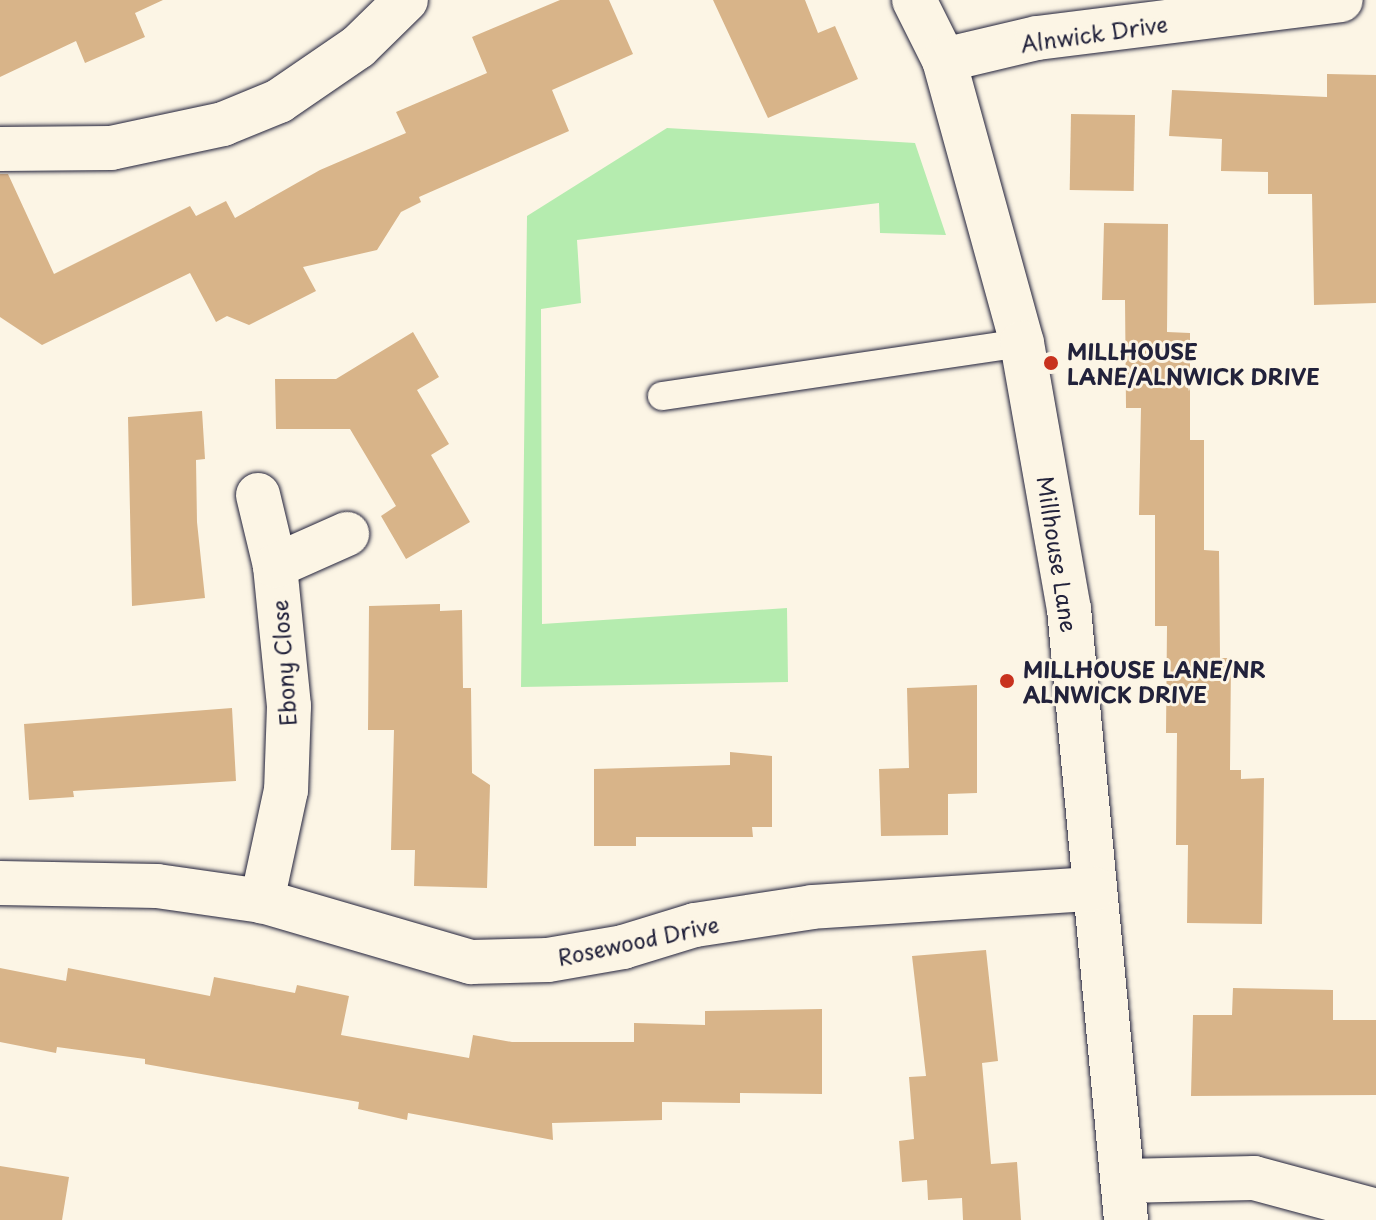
<!DOCTYPE html>
<style>
body{margin:0}
#map{position:relative;width:1376px;height:1220px;overflow:hidden;background:#fcf5e5;font-family:"Playpen Sans",sans-serif}
div>[style]{position:absolute}
.green>*{inset:0;background:#b5ecaf}
.building>*{inset:0;background:#d8b489;transform-origin:0 0}
.roads{filter:drop-shadow(0 0 2px #22223b) drop-shadow(0 0 2px #22223b)}
.service>*{height:28px;margin:-14px;padding:0 14px;transform-origin:14px;border-radius:14px;background:#fcf5e5}
.minor>*{height:44px;margin:-22px;padding:0 22px;transform-origin:22px;border-radius:22px;background:#fcf5e5}
.dots>*{width:22px;height:22px;translate:-50% -50%;box-sizing:border-box;border:4px solid #fcf5e5;border-radius:50%}
span{translate:-50% -50%;white-space:nowrap;text-align:center;line-height:1.15;-webkit-text-stroke:6px #fcf5e5;paint-order:stroke}
.street-label{font-size:22px;color:#22223b}
.poi-label{font-size:22px;color:#22223b;font-weight:700}
.left{translate:0 -50%;text-align:left}
</style>
<div id="map">
<div class="green">
<div style="clip-path:polygon(667px 128px,915px 143px,946px 235px,880px 233px,879px 203px,577px 240px,581px 303px,541px 309px,542px 624px,787px 608px,788px 682px,521px 687px,527px 216px)"></div>
</div>
<div class="building">
<div style="clip-path:polygon(0 0,163px 0,135px 13px,145px 37px,85px 63px,76px 41px,0 77px)"></div>
<div style="clip-path:polygon(560px 0,609px 0,633px 54px,552px 90px,569px 131px,419px 197px,421px 202px,401px 212px,377px 250px,303px 267px,316px 291px,249px 325px,227px 316px,216px 322px,190px 273px,42px 345px,0 317px,0 174px,8px 174px,54px 274px,190px 206px,196px 216px,226px 201px,235px 218px,320px 170px,406px 133px,396px 112px,487px 73px,472px 37px)"></div>
<div style="clip-path:polygon(713px 0,805px 0,818px 33px,835px 26px,858px 79px,768px 118px)"></div>
<div style="clip-path:polygon(1327px 74px,1376px 75px,1376px 303px,1314px 305px,1312px 194px,1268px 194px,1268px 172px,1221px 171px,1222px 139px,1169px 136px,1172px 90px,1327px 97px)"></div>
<div style="left:1071px;top:114px;width:64px;height:76px;rotate:1deg"></div>
<div style="clip-path:polygon(1104px 223px,1168px 224px,1167px 332px,1190px 333px,1190px 440px,1204px 440px,1204px 550px,1219px 551px,1220px 658px,1231px 658px,1230px 770px,1241px 770px,1241px 779px,1264px 778px,1262px 924px,1187px 923px,1188px 845px,1176px 845px,1177px 733px,1166px 733px,1167px 626px,1155px 626px,1155px 515px,1139px 515px,1141px 408px,1126px 408px,1125px 300px,1102px 300px)"></div>
<div style="clip-path:polygon(413px 332px,439px 377px,417px 390px,449px 444px,431px 455px,470px 522px,406px 559px,381px 516px,396px 506px,350px 429px,276px 429px,275px 379px,336px 379px)"></div>
<div style="clip-path:polygon(202px 411px,205px 459px,196px 460px,197px 522px,205px 598px,132px 606px,128px 417px)"></div>
<div style="clip-path:polygon(440px 604px,440px 611px,462px 610px,463px 688px,471px 688px,472px 773px,490px 785px,487px 888px,414px 886px,415px 850px,391px 850px,394px 730px,368px 730px,369px 606px)"></div>
<div style="clip-path:polygon(977px 685px,977px 793px,948px 794px,948px 835px,881px 836px,879px 769px,909px 768px,907px 688px)"></div>
<div style="clip-path:polygon(232px 708px,236px 781px,73px 791px,74px 797px,29px 800px,24px 724px)"></div>
<div style="clip-path:polygon(730px 752px,772px 756px,772px 827px,752px 827px,753px 837px,636px 837px,636px 846px,594px 846px,594px 769px,730px 765px)"></div>
<div style="clip-path:polygon(986px 950px,998px 1061px,982px 1063px,991px 1164px,1017px 1162px,1021px 1220px,963px 1220px,962px 1198px,928px 1200px,927px 1180px,902px 1182px,899px 1141px,914px 1139px,909px 1077px,926px 1076px,912px 956px)"></div>
<div style="clip-path:polygon(0 968px,66px 981px,68px 968px,210px 996px,214px 977px,295px 993px,297px 985px,349px 996px,341px 1035px,469px 1058px,473px 1035px,512px 1042px,634px 1042px,634px 1023px,705px 1025px,705px 1011px,822px 1009px,822px 1094px,740px 1093px,740px 1103px,662px 1102px,662px 1120px,552px 1123px,553px 1140px,408px 1113px,407px 1120px,358px 1109px,359px 1102px,145px 1064px,145px 1059px,57px 1047px,56px 1053px,0 1042px)"></div>
<div style="clip-path:polygon(1233px 988px,1333px 990px,1333px 1020px,1376px 1020px,1376px 1095px,1191px 1096px,1193px 1015px,1232px 1015px)"></div>
<div style="clip-path:polygon(0 1166px,69px 1177px,62px 1220px,0 1220px)"></div>
</div>
<div class="roads">
<div class="service">
<div style="left:662px;top:396px;width:364px;rotate:-8.4deg"></div>
</div>
<div class="minor">
<div style="left:914px;top:0;width:67px;rotate:63.4deg"></div>
<div style="left:944px;top:60px;width:294px;rotate:74.6deg"></div>
<div style="left:1022px;top:343px;width:270px;rotate:80deg"></div>
<div style="left:1069px;top:609px;width:614px;rotate:84.67deg"></div>
<div style="left:944px;top:60px;width:96px;rotate:-13.3deg"></div>
<div style="left:1037px;top:38px;width:306px;rotate:-7.1deg"></div>
<div style="left:0;top:149px;width:111px;rotate:-0.5deg"></div>
<div style="left:111px;top:148px;width:115px;rotate:-12.1deg"></div>
<div style="left:223px;top:124px;width:61px;rotate:-22.3deg"></div>
<div style="left:279px;top:101px;width:96px;rotate:-34.4deg"></div>
<div style="left:358px;top:47px;width:67px;rotate:-44.4deg"></div>
<div style="left:258px;top:495px;width:73px;rotate:76.5deg"></div>
<div style="left:275px;top:566px;width:141px;rotate:84.3deg"></div>
<div style="left:289px;top:706px;width:84px;rotate:92deg"></div>
<div style="left:286px;top:790px;width:114px;rotate:102.2deg"></div>
<div style="left:275px;top:566px;width:79px;rotate:-24deg"></div>
<div style="left:0;top:883px;width:157px;rotate:1.1deg"></div>
<div style="left:157px;top:886px;width:106px;rotate:8.1deg"></div>
<div style="left:262px;top:901px;width:218px;rotate:16.3deg"></div>
<div style="left:471px;top:962px;width:77px;rotate:-1.5deg"></div>
<div style="left:548px;top:960px;width:76px;rotate:-9.8deg"></div>
<div style="left:623px;top:947px;width:75px;rotate:-17deg"></div>
<div style="left:695px;top:925px;width:118px;rotate:-8.7deg"></div>
<div style="left:812px;top:907px;width:282px;rotate:-3.7deg"></div>
<div style="left:1123px;top:1181px;width:131px;rotate:-1.3deg"></div>
<div style="left:1254px;top:1178px;width:126px;rotate:15.1deg"></div>
</div>
</div>
<div class="dots">
<div style="left:1051px;top:363px;background:#c8321e"></div>
<div style="left:1007px;top:681px;background:#c8321e"></div>
</div>
<div class="street-label">
<span style="left:1094px;top:33px;rotate:-8deg">Alnwick Drive</span>
<span style="left:1058px;top:554px;rotate:81deg">Millhouse Lane</span>
<span style="left:283px;top:663px;rotate:-94deg">Ebony Close</span>
<span style="left:638px;top:940px;rotate:-12deg">Rosewood Drive</span>
</div>
<div class="poi-label">
<span class="left" style="left:1067px;top:363px">MILLHOUSE<br>LANE/ALNWICK DRIVE</span>
<span class="left" style="left:1023px;top:681px">MILLHOUSE LANE/NR<br>ALNWICK DRIVE</span>
</div>
</div>
